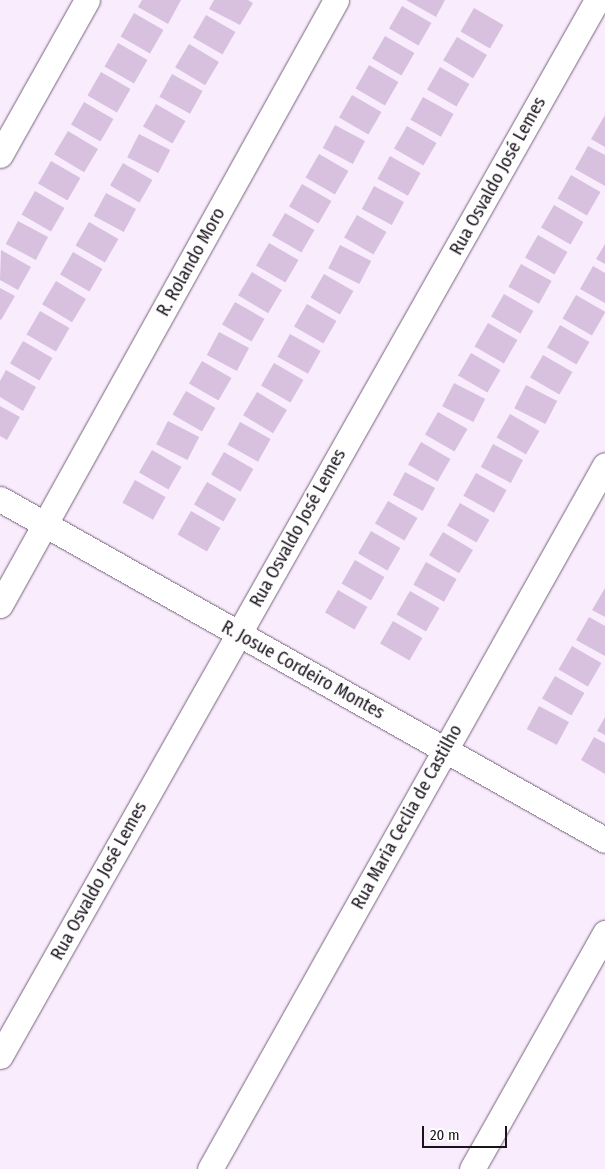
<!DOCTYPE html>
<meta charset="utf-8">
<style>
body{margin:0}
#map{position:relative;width:605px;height:1169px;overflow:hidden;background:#f9ecfd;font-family:"Fira Sans Condensed",sans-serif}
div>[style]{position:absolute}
.building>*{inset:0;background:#d8c1df;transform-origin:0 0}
.roads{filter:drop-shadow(0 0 1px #76637b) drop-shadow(0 0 1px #76637b)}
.street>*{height:25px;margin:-12.5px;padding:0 12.5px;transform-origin:12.5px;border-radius:12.5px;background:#fff}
span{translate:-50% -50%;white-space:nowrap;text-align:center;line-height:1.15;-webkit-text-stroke:4px #fff;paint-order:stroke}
.street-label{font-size:18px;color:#1a131c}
.scale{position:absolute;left:422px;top:1126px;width:85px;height:22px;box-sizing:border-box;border:2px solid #1a131c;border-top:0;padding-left:6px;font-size:15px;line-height:18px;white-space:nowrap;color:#1a131c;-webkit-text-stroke:4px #fff;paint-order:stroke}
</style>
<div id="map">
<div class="building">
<div style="clip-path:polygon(142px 0,181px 0,168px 24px,138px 7px)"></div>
<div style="clip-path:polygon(214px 0,248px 0,253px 3px,240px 25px,209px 9px)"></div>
<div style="clip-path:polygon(406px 0,445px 0,436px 17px)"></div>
<div style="left:402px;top:6px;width:34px;height:26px;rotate:30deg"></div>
<div style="left:474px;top:8px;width:34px;height:27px;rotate:30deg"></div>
<div style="left:134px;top:13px;width:34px;height:27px;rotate:30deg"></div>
<div style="left:206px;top:15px;width:34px;height:26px;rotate:30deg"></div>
<div style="left:385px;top:36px;width:34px;height:26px;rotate:30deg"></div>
<div style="left:457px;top:37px;width:35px;height:27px;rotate:31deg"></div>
<div style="left:118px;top:43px;width:34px;height:27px;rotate:30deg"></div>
<div style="left:189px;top:44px;width:35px;height:27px;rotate:31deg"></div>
<div style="left:369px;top:65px;width:34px;height:27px;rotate:30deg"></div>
<div style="left:440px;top:67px;width:34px;height:26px;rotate:30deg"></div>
<div style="left:101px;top:72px;width:34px;height:27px;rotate:30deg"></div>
<div style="left:172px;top:74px;width:35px;height:26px;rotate:29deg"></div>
<div style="left:352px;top:95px;width:34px;height:26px;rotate:30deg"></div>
<div style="left:423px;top:97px;width:35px;height:26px;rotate:29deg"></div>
<div style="left:84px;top:102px;width:34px;height:26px;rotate:30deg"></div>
<div style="left:156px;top:104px;width:34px;height:26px;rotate:30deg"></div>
<div style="clip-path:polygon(605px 115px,605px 147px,591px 139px)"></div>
<div style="left:335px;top:125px;width:34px;height:26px;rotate:28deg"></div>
<div style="left:407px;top:126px;width:34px;height:26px;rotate:30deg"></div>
<div style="left:68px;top:131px;width:35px;height:27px;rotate:31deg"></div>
<div style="left:139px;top:134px;width:35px;height:26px;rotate:27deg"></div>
<div style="clip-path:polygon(588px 146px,605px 155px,605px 186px,575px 169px)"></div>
<div style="left:319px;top:154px;width:34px;height:27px;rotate:30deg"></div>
<div style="left:390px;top:156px;width:35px;height:26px;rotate:29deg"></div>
<div style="left:51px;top:161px;width:34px;height:26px;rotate:30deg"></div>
<div style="left:123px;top:163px;width:34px;height:26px;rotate:30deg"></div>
<div style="left:571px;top:175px;width:34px;height:27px;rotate:30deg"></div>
<div style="left:302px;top:184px;width:34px;height:26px;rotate:30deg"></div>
<div style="left:374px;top:186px;width:34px;height:26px;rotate:28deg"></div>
<div style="left:35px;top:191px;width:34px;height:27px;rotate:30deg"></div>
<div style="left:106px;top:193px;width:34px;height:26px;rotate:28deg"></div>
<div style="left:554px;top:205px;width:34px;height:26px;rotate:30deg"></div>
<div style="left:285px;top:213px;width:34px;height:26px;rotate:30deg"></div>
<div style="left:357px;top:215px;width:34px;height:26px;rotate:30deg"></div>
<div style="left:18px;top:221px;width:34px;height:26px;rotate:28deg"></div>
<div style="left:89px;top:222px;width:34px;height:27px;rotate:30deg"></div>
<div style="left:538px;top:235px;width:34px;height:26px;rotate:30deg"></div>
<div style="left:269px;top:243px;width:34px;height:26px;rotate:30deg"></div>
<div style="clip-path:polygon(605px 244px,605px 264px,596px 259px)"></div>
<div style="left:340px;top:245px;width:35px;height:26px;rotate:27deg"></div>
<div style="clip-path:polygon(1px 250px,31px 267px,18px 290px,0 280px)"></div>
<div style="left:73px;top:252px;width:34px;height:26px;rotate:30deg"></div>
<div style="left:521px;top:264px;width:35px;height:26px;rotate:29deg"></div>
<div style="clip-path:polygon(593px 266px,605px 273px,605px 303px,580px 289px)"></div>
<div style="left:252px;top:272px;width:35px;height:27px;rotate:31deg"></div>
<div style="left:324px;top:274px;width:34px;height:27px;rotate:30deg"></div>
<div style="left:56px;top:281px;width:35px;height:27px;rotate:31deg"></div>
<div style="clip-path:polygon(0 288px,15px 296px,1px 320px,0 319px)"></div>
<div style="left:504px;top:294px;width:34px;height:26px;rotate:30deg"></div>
<div style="left:576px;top:295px;width:34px;height:27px;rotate:30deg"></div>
<div style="left:235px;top:302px;width:34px;height:26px;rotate:30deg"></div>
<div style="left:307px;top:304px;width:34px;height:26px;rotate:30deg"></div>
<div style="left:40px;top:311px;width:34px;height:27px;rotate:30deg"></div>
<div style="left:488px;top:323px;width:34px;height:27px;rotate:30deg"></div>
<div style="left:560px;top:325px;width:34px;height:26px;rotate:30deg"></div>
<div style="left:219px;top:332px;width:34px;height:26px;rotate:28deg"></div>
<div style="left:290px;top:334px;width:35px;height:26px;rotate:29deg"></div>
<div style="left:23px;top:341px;width:34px;height:26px;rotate:30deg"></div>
<div style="left:471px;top:353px;width:34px;height:26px;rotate:30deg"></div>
<div style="left:543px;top:355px;width:34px;height:26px;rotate:30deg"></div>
<div style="left:202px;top:361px;width:34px;height:26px;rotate:30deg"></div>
<div style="left:274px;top:363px;width:34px;height:26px;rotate:30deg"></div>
<div style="clip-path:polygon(6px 370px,36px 387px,23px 411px,0 397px,0 381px)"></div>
<div style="left:454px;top:383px;width:35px;height:26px;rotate:27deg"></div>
<div style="left:526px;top:385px;width:35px;height:26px;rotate:27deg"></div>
<div style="left:186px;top:391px;width:34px;height:27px;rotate:30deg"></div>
<div style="left:257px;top:392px;width:35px;height:27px;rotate:31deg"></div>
<div style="clip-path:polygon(0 406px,20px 417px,7px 440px,0 436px)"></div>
<div style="left:438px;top:412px;width:34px;height:26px;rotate:30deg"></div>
<div style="left:510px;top:414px;width:34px;height:27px;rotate:30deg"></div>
<div style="left:168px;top:421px;width:35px;height:26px;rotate:27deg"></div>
<div style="left:240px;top:422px;width:35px;height:26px;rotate:29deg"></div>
<div style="left:421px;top:442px;width:34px;height:26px;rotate:30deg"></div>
<div style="left:493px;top:444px;width:34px;height:26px;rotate:28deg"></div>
<div style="left:152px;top:450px;width:34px;height:26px;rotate:30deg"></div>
<div style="left:224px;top:452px;width:34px;height:26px;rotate:30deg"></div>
<div style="left:405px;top:472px;width:34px;height:26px;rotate:28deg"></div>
<div style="left:476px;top:473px;width:35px;height:26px;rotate:29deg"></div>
<div style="left:135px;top:480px;width:35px;height:26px;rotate:29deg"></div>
<div style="left:207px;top:482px;width:34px;height:26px;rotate:30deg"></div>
<div style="left:388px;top:501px;width:34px;height:26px;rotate:30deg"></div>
<div style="left:460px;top:503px;width:34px;height:26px;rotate:30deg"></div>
<div style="left:191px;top:511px;width:34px;height:27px;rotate:30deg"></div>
<div style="left:371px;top:531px;width:34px;height:26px;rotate:30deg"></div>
<div style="left:443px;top:532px;width:35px;height:27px;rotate:31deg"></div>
<div style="left:355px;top:560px;width:34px;height:27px;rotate:30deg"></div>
<div style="left:426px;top:562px;width:35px;height:26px;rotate:29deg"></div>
<div style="clip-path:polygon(605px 588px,605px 617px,592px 610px)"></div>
<div style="left:338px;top:590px;width:34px;height:26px;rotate:30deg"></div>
<div style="left:410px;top:591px;width:34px;height:27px;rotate:30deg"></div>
<div style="clip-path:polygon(589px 617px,605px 626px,605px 656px,576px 640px)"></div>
<div style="left:393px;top:621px;width:34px;height:26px;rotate:30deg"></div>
<div style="left:572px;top:646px;width:34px;height:27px;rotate:30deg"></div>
<div style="left:555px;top:676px;width:34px;height:26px;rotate:30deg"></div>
<div style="left:539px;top:706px;width:34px;height:26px;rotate:28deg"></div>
<div style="clip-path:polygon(605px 717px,605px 735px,597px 731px)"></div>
<div style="clip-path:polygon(594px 737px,605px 743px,605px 774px,581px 760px)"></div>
</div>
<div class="roads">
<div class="street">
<div style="left:0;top:155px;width:178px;rotate:-60.7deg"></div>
<div style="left:0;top:499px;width:694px;rotate:29.41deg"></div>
<div style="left:0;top:605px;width:692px;rotate:-60.95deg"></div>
<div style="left:0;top:1056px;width:1213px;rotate:-60.52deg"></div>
<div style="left:210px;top:1169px;width:807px;rotate:-60.7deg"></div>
<div style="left:472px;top:1169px;width:271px;rotate:-60.6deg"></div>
</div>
</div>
<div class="street-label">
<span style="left:498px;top:176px;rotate:-61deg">Rua Osvaldo José Lemes</span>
<span style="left:191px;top:262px;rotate:-61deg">R. Rolando Moro</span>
<span style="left:298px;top:528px;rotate:-61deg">Rua Osvaldo José Lemes</span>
<span style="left:303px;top:670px;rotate:29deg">R. Josue Cordeiro Montes</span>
<span style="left:407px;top:817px;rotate:-61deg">Rua Maria Ceclia de Castilho</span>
<span style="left:99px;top:881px;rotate:-61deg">Rua Osvaldo José Lemes</span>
</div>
<div class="scale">20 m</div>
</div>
